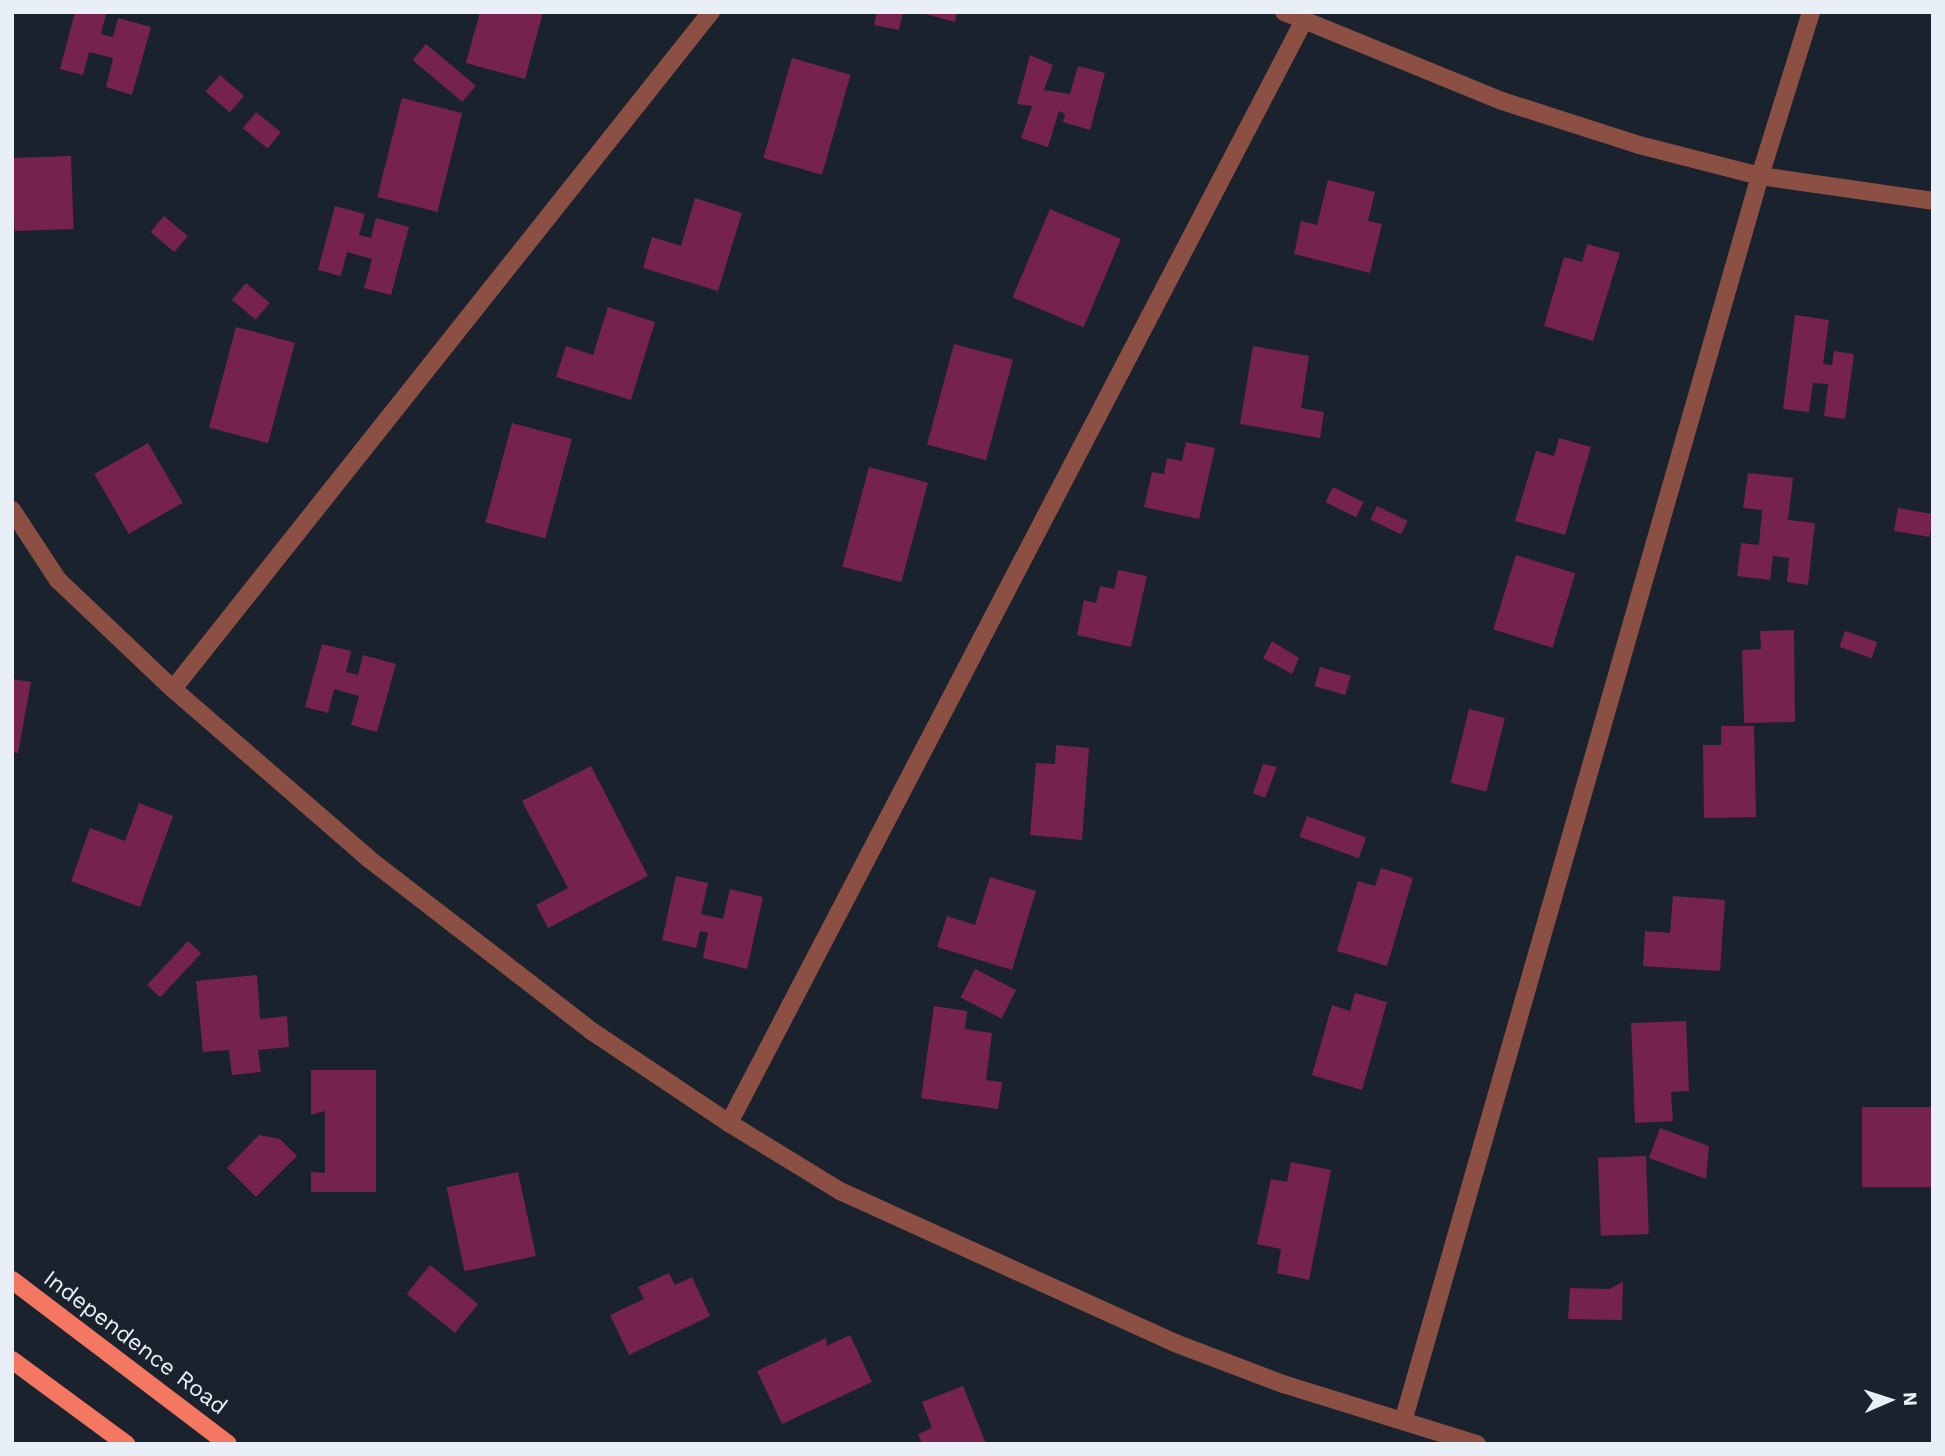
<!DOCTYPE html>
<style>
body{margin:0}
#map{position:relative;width:1945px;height:1456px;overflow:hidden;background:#1a222d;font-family:"Work Sans",sans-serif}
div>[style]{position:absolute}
.building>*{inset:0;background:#76224e;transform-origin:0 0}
.minor>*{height:18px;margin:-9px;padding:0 9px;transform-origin:9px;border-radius:9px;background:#8b4f44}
.primary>*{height:18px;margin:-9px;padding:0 9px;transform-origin:9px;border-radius:9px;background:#f47762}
span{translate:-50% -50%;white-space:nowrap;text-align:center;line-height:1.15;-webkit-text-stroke:5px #1a222d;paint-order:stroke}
.street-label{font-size:23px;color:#e9eff7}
.frame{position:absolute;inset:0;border:14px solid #e9eff7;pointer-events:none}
.north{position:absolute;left:1854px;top:1365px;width:70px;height:70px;-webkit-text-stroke:5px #1a222d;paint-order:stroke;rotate:87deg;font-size:19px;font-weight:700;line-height:28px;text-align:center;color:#e9eff7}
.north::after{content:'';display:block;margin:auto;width:24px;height:32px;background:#e9eff7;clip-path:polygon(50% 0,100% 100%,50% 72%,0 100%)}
</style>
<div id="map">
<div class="building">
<div style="clip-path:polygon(75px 12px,106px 14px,101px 34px,113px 37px,118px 18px,151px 27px,132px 95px,106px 87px,113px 58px,89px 52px,83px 75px,60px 69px)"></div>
<div style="clip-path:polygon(480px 12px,543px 12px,525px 79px,466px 63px)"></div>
<div style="clip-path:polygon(877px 12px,903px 12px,899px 30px,874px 25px)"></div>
<div style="clip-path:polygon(918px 12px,957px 12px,955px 22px)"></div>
<div style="left:426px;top:44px;width:65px;height:21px;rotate:40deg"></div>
<div style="clip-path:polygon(1030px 55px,1053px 65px,1044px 90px,1070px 94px,1078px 66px,1105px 73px,1090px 130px,1063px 122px,1065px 114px,1059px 111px,1048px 147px,1021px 138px,1032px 106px,1017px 104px)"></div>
<div style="left:792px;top:58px;width:61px;height:104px;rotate:16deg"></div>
<div style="left:220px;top:75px;width:32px;height:22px;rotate:41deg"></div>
<div style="left:402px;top:98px;width:62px;height:102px;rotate:14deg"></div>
<div style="left:256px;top:112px;width:32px;height:21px;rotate:39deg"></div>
<div style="left:71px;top:156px;width:73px;height:59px;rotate:88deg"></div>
<div style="clip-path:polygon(1328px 180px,1375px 192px,1368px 221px,1382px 224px,1370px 273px,1294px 254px,1301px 221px,1317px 225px)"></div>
<div style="clip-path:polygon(695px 198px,742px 213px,718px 291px,643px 268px,652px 237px,681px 246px)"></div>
<div style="clip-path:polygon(335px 206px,365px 214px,359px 235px,371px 238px,376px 218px,409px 227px,391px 295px,364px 288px,372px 259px,347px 252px,341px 276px,318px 270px)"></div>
<div style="left:1050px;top:209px;width:77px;height:96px;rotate:23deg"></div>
<div style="left:164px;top:216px;width:31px;height:21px;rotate:40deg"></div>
<div style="clip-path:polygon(1587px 244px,1620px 253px,1593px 341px,1544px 326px,1564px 257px,1582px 262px)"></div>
<div style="left:246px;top:283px;width:31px;height:22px;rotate:40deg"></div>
<div style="clip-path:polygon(608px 307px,655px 322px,631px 400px,556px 377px,566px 346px,593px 355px)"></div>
<div style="clip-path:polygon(1795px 315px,1829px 320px,1823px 364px,1832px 365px,1834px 351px,1854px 354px,1845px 419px,1824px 416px,1828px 384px,1813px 383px,1809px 412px,1783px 409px)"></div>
<div style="left:236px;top:327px;width:61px;height:104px;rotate:15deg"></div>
<div style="left:954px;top:344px;width:61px;height:104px;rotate:15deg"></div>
<div style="clip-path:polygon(1253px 346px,1309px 356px,1301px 408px,1324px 412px,1320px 438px,1240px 424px)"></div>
<div style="left:512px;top:423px;width:62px;height:103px;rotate:15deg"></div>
<div style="clip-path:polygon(1559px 438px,1591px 447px,1565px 535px,1515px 521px,1536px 451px,1554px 456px)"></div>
<div style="clip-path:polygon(1186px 442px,1215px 448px,1199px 519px,1144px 507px,1152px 472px,1164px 474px,1167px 458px,1182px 461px)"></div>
<div style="left:148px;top:443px;width:69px;height:62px;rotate:60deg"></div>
<div style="left:869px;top:467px;width:61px;height:103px;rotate:15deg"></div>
<div style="clip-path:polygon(1748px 473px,1793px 478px,1788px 520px,1815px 523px,1808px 585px,1787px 582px,1789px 558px,1773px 556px,1770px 580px,1737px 576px,1741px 543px,1759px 545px,1762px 510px,1743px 508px)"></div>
<div style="left:1333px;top:487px;width:34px;height:17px;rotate:26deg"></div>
<div style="left:1377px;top:506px;width:34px;height:15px;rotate:26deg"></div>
<div style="left:1898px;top:508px;width:36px;height:23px;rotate:10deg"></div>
<div style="left:1516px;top:555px;width:62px;height:78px;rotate:17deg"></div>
<div style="clip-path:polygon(1118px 570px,1147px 576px,1131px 647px,1077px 635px,1084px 600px,1096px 603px,1100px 586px,1114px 589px)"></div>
<div style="clip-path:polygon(1794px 630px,1795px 722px,1744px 723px,1742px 650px,1761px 649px,1760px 631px)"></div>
<div style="left:1845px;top:631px;width:34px;height:17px;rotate:19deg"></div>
<div style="clip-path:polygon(1272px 641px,1299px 658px,1292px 674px,1263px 658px)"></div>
<div style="clip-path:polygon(322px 644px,351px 651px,346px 672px,358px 675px,363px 655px,396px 664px,377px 732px,351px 725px,359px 696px,334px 689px,328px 713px,305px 707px)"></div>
<div style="left:1320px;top:667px;width:32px;height:20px;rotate:16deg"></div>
<div style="clip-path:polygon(12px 679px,31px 682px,18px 753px,12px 752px)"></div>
<div style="left:1469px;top:709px;width:37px;height:76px;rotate:14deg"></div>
<div style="clip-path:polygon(1721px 726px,1754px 726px,1756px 817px,1704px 818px,1703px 745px,1721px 745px)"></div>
<div style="clip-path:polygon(1056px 745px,1089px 748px,1082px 840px,1030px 835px,1036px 763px,1055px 764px)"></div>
<div style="clip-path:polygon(1263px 764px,1277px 767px,1265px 798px,1253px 793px)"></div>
<div style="clip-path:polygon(591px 766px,648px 876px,548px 928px,536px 905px,568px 888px,522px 801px)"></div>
<div style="clip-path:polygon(139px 803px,173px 816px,140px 907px,71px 881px,90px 828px,125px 841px)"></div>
<div style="left:1307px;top:816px;width:63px;height:22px;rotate:20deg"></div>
<div style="clip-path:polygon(1381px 868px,1413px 878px,1387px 966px,1337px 951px,1358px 881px,1375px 886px)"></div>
<div style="clip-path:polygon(676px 876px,708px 883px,701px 914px,723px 919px,730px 889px,763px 897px,747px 969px,703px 958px,708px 933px,700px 931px,696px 948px,662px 940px)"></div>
<div style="clip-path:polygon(990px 877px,1036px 891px,1012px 970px,937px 947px,947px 916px,975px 925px)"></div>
<div style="clip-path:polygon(1673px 896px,1725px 900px,1720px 971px,1643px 966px,1645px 931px,1670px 933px)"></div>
<div style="left:188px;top:941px;width:18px;height:60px;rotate:43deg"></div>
<div style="left:975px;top:969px;width:46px;height:32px;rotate:27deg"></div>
<div style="clip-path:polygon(257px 975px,260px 1019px,287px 1016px,289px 1047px,258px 1050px,261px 1072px,232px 1075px,229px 1050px,203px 1052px,196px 981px)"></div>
<div style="clip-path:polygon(1355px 993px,1387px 1002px,1362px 1090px,1312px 1075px,1332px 1005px,1350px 1011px)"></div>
<div style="clip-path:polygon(934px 1006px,967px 1011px,965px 1029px,992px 1033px,986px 1080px,1002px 1082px,998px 1109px,921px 1098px)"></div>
<div style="clip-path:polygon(1686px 1021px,1689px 1091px,1671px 1092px,1673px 1121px,1635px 1123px,1631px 1023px)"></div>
<div style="clip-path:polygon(311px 1070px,376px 1070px,376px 1192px,311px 1192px,311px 1172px,325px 1173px,325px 1111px,311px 1115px)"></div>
<div style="left:1862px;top:1107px;width:71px;height:80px"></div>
<div style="clip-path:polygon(1660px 1128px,1709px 1146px,1706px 1179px,1649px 1158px)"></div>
<div style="clip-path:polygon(259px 1135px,280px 1139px,297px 1156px,256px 1197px,227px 1168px)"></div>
<div style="left:1646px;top:1156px;width:78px;height:48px;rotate:88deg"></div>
<div style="clip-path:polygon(1291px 1162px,1331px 1170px,1309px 1280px,1277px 1273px,1281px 1249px,1257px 1244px,1271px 1179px,1287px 1182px)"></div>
<div style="left:518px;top:1172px;width:86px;height:73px;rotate:78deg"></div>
<div style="left:430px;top:1265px;width:62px;height:37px;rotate:39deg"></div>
<div style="clip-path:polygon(669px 1273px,675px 1285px,692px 1277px,710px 1316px,629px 1355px,610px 1315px,644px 1299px,638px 1287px)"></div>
<div style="clip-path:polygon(1623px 1282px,1622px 1320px,1568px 1319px,1570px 1288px,1609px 1289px)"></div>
<div style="clip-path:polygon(850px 1335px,872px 1382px,782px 1424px,757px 1371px,826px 1338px,827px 1346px)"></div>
<div style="clip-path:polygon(963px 1386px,986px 1444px,922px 1444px,918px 1434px,932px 1428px,922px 1402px)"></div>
</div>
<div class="minor">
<div style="left:1284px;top:12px;width:235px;rotate:22.2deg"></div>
<div style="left:1502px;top:101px;width:144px;rotate:17.8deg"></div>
<div style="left:1639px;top:145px;width:125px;rotate:14.4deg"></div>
<div style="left:1760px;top:176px;width:175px;rotate:8.2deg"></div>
<div style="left:12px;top:510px;width:84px;rotate:56.7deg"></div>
<div style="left:58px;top:580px;width:158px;rotate:43.5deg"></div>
<div style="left:173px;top:689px;width:259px;rotate:40.9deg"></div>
<div style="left:369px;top:859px;width:283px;rotate:37.7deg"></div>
<div style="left:593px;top:1032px;width:164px;rotate:33.8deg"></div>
<div style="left:729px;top:1123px;width:130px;rotate:31.5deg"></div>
<div style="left:840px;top:1191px;width:368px;rotate:24.4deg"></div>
<div style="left:1175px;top:1343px;width:116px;rotate:20.8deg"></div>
<div style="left:1283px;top:1384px;width:203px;rotate:17.2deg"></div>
<div style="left:173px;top:689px;width:865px;rotate:-51.53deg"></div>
<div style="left:729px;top:1123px;width:1242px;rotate:-62.46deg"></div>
<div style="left:1404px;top:1418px;width:1292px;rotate:-74.01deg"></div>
<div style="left:1760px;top:176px;width:172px;rotate:-72.7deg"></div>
</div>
<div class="primary">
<div style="left:12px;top:1280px;width:271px;rotate:37.2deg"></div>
<div style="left:12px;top:1360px;width:142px;rotate:36.4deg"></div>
</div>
<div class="street-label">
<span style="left:135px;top:1343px;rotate:37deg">Independence Road</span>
</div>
<div class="frame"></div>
<div class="north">N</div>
</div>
